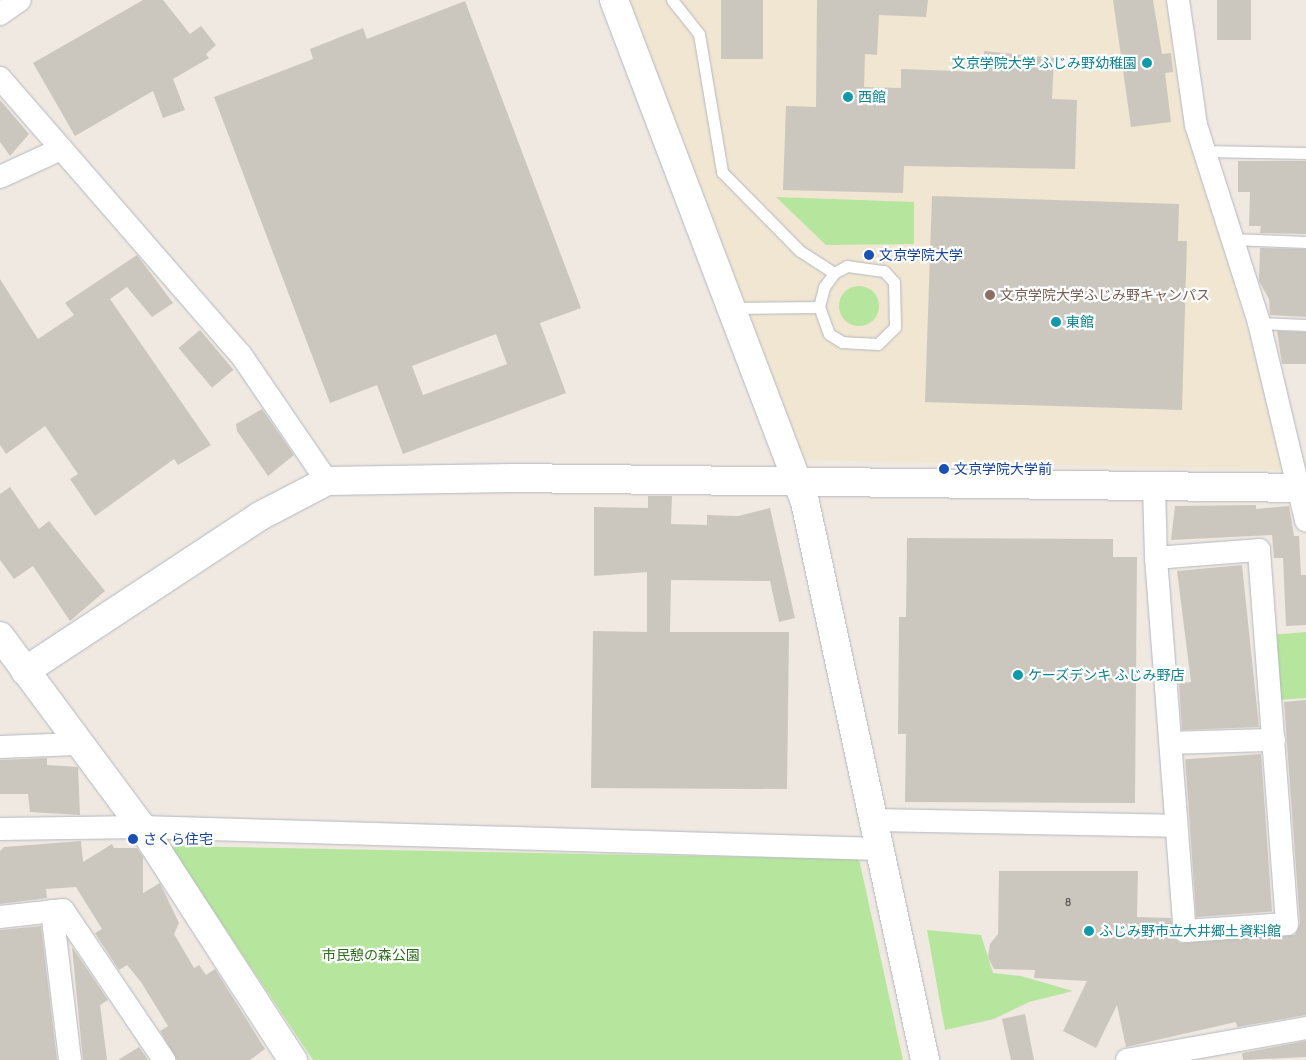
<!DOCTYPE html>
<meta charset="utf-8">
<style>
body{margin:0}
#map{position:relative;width:1306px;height:1060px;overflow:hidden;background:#efe9e1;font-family:Cabin,"Noto Sans JP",sans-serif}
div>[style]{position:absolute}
.education>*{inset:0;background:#f0e6d1}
.green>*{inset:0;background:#b6e59e}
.round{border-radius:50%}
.building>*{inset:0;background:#cbc7bf;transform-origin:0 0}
.roads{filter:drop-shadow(0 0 1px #b4b7c1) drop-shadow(0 0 1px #b4b7c1)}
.service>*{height:11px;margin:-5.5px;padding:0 5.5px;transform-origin:5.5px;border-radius:5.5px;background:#fff}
.minor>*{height:22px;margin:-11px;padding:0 11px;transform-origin:11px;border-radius:11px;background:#fff}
.tertiary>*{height:28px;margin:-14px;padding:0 14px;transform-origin:14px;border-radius:14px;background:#fff}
.dots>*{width:14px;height:14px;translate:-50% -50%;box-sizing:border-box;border:2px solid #fff;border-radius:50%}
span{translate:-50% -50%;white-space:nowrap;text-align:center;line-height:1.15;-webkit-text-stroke:4.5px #fff;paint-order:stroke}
.number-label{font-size:11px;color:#555452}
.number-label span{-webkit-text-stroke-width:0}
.culture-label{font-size:14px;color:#0d838f}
.right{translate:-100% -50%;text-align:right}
.left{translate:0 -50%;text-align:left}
.transit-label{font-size:14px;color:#164399}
.education-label{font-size:14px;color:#785e54}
.park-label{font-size:14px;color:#2c6e1b}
</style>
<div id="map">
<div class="education">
<div style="clip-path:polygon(630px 0,1169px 0,1189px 130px,1288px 470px,805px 460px)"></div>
</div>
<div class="green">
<div style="clip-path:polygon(776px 197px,914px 202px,914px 244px,826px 245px)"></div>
<div class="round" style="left:839px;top:286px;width:40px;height:40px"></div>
<div style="clip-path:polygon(1306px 632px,1306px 698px,1276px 700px,1271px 635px)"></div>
<div style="clip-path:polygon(170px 846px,859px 859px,903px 1060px,313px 1060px)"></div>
<div style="clip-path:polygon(927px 930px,981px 935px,993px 973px,1021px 976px,1073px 991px,1029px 1002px,994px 1019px,945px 1030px)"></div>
</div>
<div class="building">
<div style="clip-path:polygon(143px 0,163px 0,190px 34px,201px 26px,216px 45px,206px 54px,209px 58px,173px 79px,185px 110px,163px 118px,153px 91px,75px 136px,33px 63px)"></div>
<div style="left:721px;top:0;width:42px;height:59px"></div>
<div style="clip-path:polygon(817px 0,928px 0,926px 17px,879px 15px,877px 55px,865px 54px,864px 87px,901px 88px,901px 69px,982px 72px,984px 51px,1054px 58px,1052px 99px,1077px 100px,1075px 169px,904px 166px,903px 193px,783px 190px,786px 106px,816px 107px)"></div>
<div style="clip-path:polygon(1113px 0,1153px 0,1162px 54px,1171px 53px,1173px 72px,1165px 73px,1171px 122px,1131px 127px)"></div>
<div style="left:1217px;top:0;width:34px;height:40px"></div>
<div style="clip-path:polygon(evenodd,465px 1px,581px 308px,540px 323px,566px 393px,403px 454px,377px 385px,330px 403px,214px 97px,313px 59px,310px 49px,363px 28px,367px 39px,465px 1px,496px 334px,507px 364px,423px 395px,412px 366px,496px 334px)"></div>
<div style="clip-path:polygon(0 100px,29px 134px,10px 156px,0 142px)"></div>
<div style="clip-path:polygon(1238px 161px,1306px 161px,1306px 234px,1260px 233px,1261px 226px,1249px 226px,1250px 192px,1238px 192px)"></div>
<div style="clip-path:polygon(932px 196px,1179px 204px,1178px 241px,1187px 241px,1182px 410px,925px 402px)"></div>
<div style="clip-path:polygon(1260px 248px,1306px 249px,1306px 317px,1270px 315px,1269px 299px,1259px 281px)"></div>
<div style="clip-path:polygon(137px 255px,173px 303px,152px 317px,127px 287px,110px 299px,211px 445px,178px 465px,174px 459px,95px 516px,70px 479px,78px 474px,45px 426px,6px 454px,0 445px,0 279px,38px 339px,74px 315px,65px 303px)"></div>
<div style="left:200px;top:330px;width:52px;height:28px;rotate:50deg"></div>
<div style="clip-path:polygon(1277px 331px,1306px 332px,1306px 364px,1282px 364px)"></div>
<div style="clip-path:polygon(262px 409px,294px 455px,268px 476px,237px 431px,236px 424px)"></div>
<div style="clip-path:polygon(10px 487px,39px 529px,49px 521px,105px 591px,70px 621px,33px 566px,14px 579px,0 560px,0 494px)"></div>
<div style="clip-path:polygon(648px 496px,672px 496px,671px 524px,707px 525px,707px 515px,738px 516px,770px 508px,795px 618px,779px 622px,770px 581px,671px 580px,670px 632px,789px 632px,787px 789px,591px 788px,593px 631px,647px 632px,647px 572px,594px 576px,594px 507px,648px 508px)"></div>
<div style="clip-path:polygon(1256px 505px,1256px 509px,1289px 506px,1294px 536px,1299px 536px,1301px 575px,1306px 575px,1306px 625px,1286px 626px,1283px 558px,1274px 558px,1272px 535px,1171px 540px,1175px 506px)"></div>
<div style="clip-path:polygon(907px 538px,1113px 539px,1113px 557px,1137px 557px,1135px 803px,905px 802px,906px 734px,898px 734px,899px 617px,906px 617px)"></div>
<div style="clip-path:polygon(1242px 565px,1259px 727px,1182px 730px,1179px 683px,1191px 682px,1177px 571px)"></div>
<div style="clip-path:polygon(1306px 700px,1306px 1015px,1237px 1027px,1236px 1022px,1126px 1047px,1117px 1005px,1096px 1048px,1063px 1031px,1087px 981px,1034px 978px,1035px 970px,994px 969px,988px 957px,990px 944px,998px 934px,999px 871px,1138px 871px,1137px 917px,1171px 918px,1174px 938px,1180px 943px,1295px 935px,1300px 923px,1284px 702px)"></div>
<div style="left:1261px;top:754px;width:158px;height:76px;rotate:86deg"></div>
<div style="clip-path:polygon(47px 758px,47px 765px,78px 767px,80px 815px,30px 812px,28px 794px,0 794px,0 760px)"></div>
<div style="clip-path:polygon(81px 841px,83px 862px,112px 844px,114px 848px,137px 848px,143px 857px,143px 893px,160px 883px,179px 923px,174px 934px,194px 968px,199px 965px,206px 975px,215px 969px,265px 1049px,250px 1060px,177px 1060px,160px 1031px,168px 1026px,141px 982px,127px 965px,119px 970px,95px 933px,102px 929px,76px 887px,46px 889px,47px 898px,0 904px,0 851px,4px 847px)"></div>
<div style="clip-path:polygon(41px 926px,57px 1060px,0 1060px,0 930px)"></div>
<div style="clip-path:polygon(72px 947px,108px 1000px,100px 1005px,107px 1060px,83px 1060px)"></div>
<div style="clip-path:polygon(1025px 1014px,1034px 1060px,1011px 1060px,1002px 1019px)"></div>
<div style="clip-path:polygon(1306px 1041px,1306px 1057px,1243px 1060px,1242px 1053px)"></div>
<div style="clip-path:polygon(139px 1047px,148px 1060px,118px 1060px)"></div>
</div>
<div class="roads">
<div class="service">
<div style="left:672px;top:0;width:43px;rotate:51.5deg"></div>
<div style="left:699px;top:34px;width:140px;rotate:80.5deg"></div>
<div style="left:722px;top:172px;width:111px;rotate:45.4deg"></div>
<div style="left:800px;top:251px;width:40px;rotate:32.9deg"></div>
<div style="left:1204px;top:151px;width:102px;rotate:1.1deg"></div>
<div style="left:1232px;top:239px;width:74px;rotate:2.3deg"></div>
<div style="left:731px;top:308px;width:88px;rotate:-0.7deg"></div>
<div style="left:819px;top:307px;width:21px;rotate:-76deg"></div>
<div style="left:824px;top:287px;width:17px;rotate:-54deg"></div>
<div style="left:834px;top:273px;width:15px;rotate:-28deg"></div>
<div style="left:847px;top:266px;width:37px;rotate:8deg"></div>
<div style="left:884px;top:271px;width:15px;rotate:48deg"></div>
<div style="left:894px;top:282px;width:45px;rotate:88.7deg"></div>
<div style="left:895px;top:327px;width:24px;rotate:135deg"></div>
<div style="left:878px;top:344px;width:36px;rotate:-177deg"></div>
<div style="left:842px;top:342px;width:15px;rotate:-148deg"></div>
<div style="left:829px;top:334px;width:29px;rotate:-110deg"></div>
<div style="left:1259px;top:323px;width:47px;rotate:2.4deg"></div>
</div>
<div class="minor">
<div style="left:1178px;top:0;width:126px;rotate:81.8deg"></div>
<div style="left:1196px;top:125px;width:208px;rotate:72.3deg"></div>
<div style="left:1259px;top:323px;width:203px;rotate:76.6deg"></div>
<div style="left:0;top:14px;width:24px;rotate:-35deg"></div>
<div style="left:0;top:78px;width:367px;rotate:49deg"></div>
<div style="left:241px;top:355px;width:153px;rotate:55.7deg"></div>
<div style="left:0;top:177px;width:67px;rotate:-24.7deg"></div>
<div style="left:1154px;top:486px;width:72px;rotate:88.4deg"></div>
<div style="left:1156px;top:558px;width:374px;rotate:85.6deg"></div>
<div style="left:1185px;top:931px;width:102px;rotate:-3.9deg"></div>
<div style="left:1287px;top:924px;width:375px;rotate:-94.3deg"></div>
<div style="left:1259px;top:550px;width:103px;rotate:175.6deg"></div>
<div style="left:1171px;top:743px;width:103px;rotate:-1.7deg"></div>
<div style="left:0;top:747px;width:78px;rotate:-2.2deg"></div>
<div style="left:872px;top:820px;width:303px;rotate:1.1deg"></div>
<div style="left:0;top:829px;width:142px;rotate:-0.8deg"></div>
<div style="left:142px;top:827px;width:737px;rotate:1.71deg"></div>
<div style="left:52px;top:911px;width:150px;rotate:83.1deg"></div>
<div style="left:0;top:917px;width:63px;rotate:-6.3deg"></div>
<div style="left:63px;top:910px;width:181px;rotate:56deg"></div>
<div style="left:1127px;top:1060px;width:182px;rotate:-10.1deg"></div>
</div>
<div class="tertiary">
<div style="left:614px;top:0;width:537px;rotate:69.17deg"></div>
<div style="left:805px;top:502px;width:571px;rotate:77.86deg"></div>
<div style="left:0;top:636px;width:238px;rotate:53.4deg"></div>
<div style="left:142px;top:827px;width:278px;rotate:57.1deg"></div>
<div style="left:25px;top:671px;width:282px;rotate:-33.4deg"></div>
<div style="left:260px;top:516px;width:76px;rotate:-27.6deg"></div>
<div style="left:327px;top:481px;width:184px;rotate:-0.9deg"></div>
<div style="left:511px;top:478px;width:795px;rotate:0.72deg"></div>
</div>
</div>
<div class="dots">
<div style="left:1147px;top:63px;background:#0f9aa8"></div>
<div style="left:848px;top:97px;background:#0f9aa8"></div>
<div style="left:869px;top:255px;background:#1a4fb4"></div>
<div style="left:990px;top:295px;background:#8d6e63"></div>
<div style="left:1056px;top:322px;background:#0f9aa8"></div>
<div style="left:944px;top:469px;background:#1a4fb4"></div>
<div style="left:1018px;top:675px;background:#0f9aa8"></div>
<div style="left:133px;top:839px;background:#1a4fb4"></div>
<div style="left:1089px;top:931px;background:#0f9aa8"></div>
</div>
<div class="number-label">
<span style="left:1068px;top:902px">8</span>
</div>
<div class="culture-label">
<span class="right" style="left:1137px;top:63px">文京学院大学 ふじみ野幼稚園</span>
<span class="left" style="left:858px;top:97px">西館</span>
<span class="left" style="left:1066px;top:322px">東館</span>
<span class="left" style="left:1028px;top:675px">ケーズデンキ ふじみ野店</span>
<span class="left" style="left:1099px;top:931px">ふじみ野市立大井郷土資料館</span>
</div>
<div class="transit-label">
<span class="left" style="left:879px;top:255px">文京学院大学</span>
<span class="left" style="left:954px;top:469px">文京学院大学前</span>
<span class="left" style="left:143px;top:839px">さくら住宅</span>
</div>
<div class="education-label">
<span class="left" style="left:1000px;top:295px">文京学院大学ふじみ野キャンパス</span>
</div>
<div class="park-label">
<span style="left:371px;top:955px">市民憩の森公園</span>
</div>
</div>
